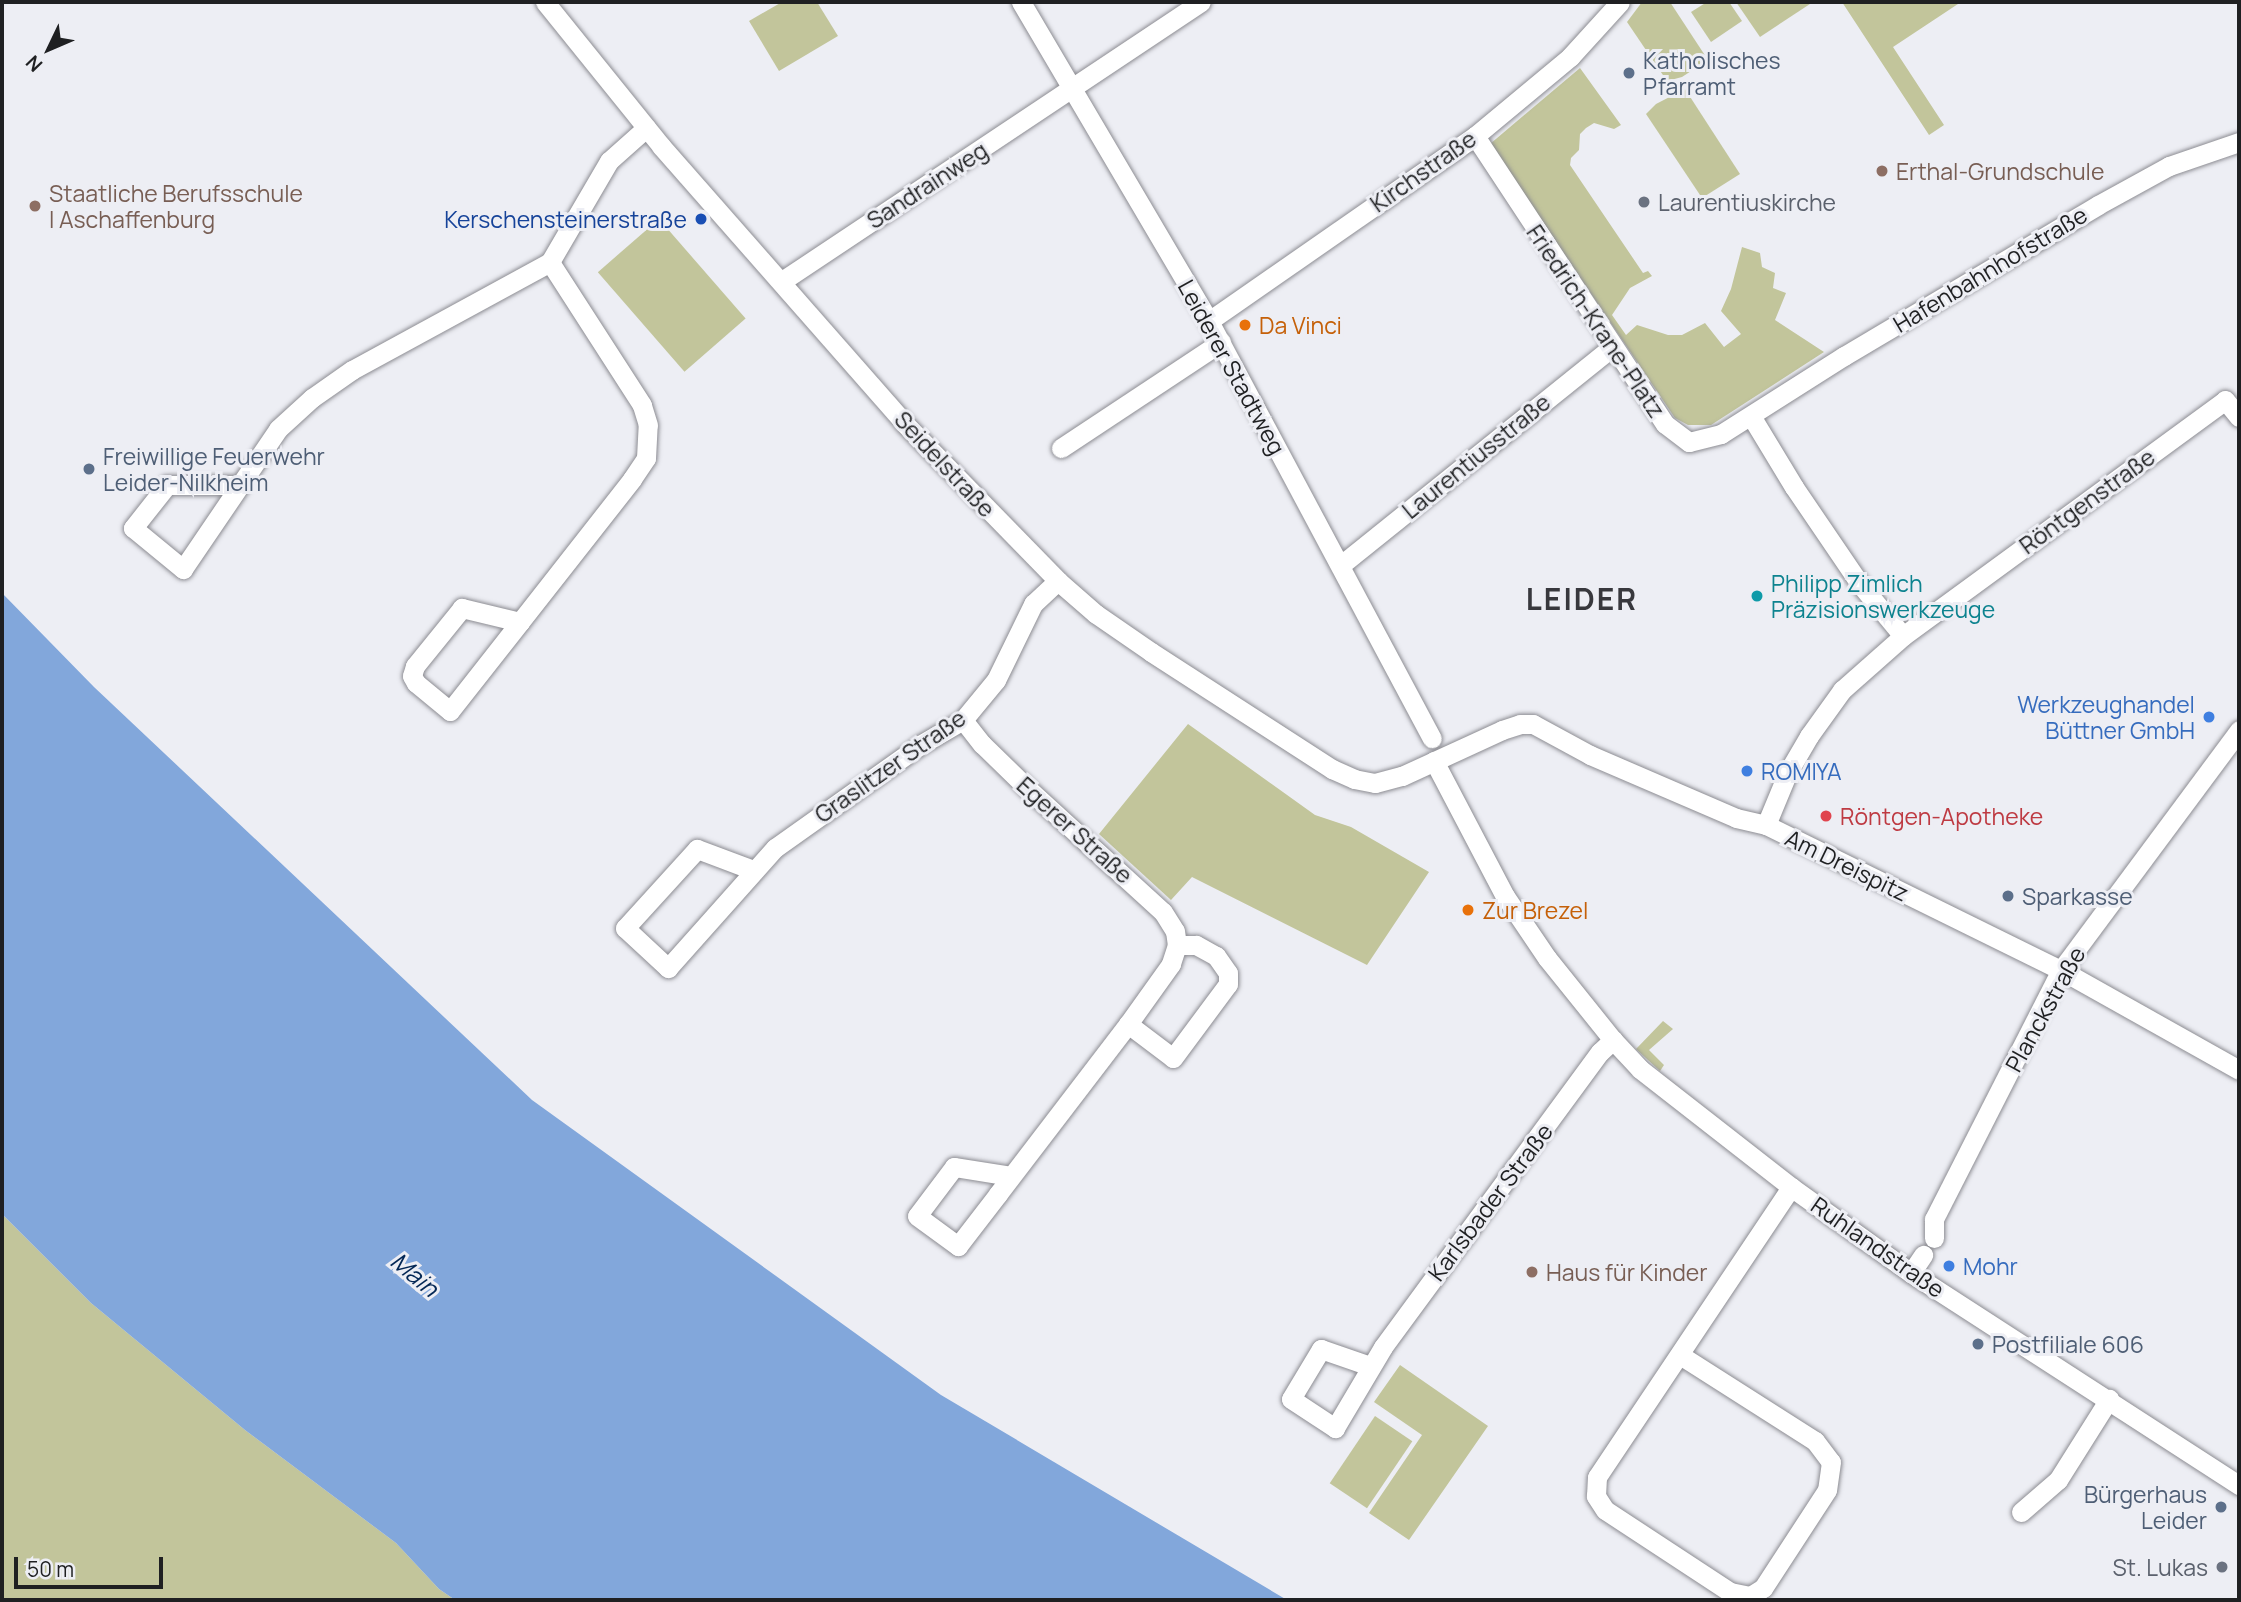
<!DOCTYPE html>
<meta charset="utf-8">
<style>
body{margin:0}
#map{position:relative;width:2241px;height:1602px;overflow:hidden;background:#edeef4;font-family:Manrope,sans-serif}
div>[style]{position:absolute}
.green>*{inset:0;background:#c2c59b;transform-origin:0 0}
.water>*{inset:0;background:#82a7db}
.roads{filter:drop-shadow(0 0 2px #8c8c92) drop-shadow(0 0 2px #8c8c92)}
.minor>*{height:19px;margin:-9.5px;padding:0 9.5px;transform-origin:9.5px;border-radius:9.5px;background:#fff}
.dots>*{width:19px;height:19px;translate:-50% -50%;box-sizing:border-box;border:4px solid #edeef4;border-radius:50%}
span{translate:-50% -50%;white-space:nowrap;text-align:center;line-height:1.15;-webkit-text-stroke:6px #edeef4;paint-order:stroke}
.service-label{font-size:23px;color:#4e5e75}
.left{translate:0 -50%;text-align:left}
.right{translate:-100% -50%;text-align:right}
.street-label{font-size:23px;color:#1f2022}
.education-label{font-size:23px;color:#785e54}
.worship-label{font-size:23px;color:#5b616d}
.transit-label{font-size:23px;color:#164399}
.food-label{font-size:23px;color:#c56008}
.culture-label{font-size:23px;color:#0d838f}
.shop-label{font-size:23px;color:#366cbe}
.health-label{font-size:23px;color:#be3a42}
.water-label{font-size:24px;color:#032755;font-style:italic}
.district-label{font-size:30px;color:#38383d;font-weight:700;letter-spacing:2px}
.frame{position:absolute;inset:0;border:4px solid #1f2022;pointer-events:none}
.north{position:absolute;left:14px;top:14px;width:70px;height:70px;-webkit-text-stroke:5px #edeef4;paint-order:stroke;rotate:226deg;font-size:19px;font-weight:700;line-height:28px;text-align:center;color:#1f2022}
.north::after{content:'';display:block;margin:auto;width:24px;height:32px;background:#1f2022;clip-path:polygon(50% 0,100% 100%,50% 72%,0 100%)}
.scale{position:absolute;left:14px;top:1557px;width:149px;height:32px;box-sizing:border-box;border:4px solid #1f2022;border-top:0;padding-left:9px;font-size:21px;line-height:24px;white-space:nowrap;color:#1f2022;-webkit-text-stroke:5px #edeef4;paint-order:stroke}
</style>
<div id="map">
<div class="green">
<div style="clip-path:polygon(782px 2px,817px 2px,838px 36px,779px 71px,749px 21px)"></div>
<div style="clip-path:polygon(1642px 2px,1670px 2px,1708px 60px,1682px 77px,1667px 81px,1627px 22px)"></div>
<div style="clip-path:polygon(1707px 2px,1729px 2px,1742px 21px,1711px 42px,1691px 12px)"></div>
<div style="clip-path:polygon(1736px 2px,1813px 2px,1760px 37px)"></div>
<div style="clip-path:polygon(1842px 2px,1961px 2px,1893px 47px,1944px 125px,1929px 135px)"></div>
<div style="clip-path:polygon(1580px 68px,1621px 125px,1614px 129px,1594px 123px,1586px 128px,1580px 134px,1579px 150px,1571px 158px,1570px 165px,1643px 273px,1648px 271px,1652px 276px,1630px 288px,1612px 315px,1626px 335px,1637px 325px,1668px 335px,1682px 335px,1705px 323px,1724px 347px,1741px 334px,1721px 311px,1731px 289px,1742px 247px,1760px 253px,1762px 267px,1775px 273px,1773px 288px,1786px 293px,1775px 320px,1824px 352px,1711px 425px,1688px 425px,1675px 418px,1490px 144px)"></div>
<div style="clip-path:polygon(1685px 89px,1740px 174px,1702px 198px,1646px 114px,1656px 104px)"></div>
<div style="left:659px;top:219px;width:132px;height:81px;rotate:49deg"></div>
<div style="clip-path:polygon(1188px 724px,1315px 815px,1351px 827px,1429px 872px,1367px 965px,1192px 877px,1171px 900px,1099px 834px)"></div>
<div style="clip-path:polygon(1663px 1021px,1673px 1029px,1649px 1050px,1664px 1065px,1660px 1071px,1636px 1049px)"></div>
<div style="clip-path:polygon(2px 1214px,91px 1303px,245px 1430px,396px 1543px,439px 1589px,455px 1600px,2px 1600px)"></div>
<div style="clip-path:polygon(1400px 1365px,1488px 1426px,1409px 1540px,1369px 1513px,1422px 1435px,1374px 1402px)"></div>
<div style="left:1375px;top:1416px;width:45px;height:81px;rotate:34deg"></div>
</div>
<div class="water">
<div style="clip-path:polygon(2px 593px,94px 687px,532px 1100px,941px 1395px,1287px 1600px,455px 1600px,439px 1589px,396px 1543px,245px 1430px,91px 1303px,2px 1214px)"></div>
</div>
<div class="roads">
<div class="minor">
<div style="left:545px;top:2px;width:185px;rotate:51.1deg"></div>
<div style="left:661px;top:146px;width:368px;rotate:48.7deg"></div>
<div style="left:904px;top:423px;width:221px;rotate:45.7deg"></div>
<div style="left:1058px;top:581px;width:50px;rotate:41deg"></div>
<div style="left:1096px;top:614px;width:67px;rotate:34.6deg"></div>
<div style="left:1151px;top:652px;width:216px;rotate:32.9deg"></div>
<div style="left:1332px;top:769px;width:24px;rotate:24deg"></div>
<div style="left:1354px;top:779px;width:21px;rotate:11deg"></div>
<div style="left:1375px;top:783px;width:28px;rotate:-15deg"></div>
<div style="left:1402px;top:776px;width:110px;rotate:-24.7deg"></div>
<div style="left:1502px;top:730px;width:19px;rotate:-18deg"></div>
<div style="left:1520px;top:724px;width:13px"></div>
<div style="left:1533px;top:724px;width:65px;rotate:28.5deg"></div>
<div style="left:1590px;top:755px;width:159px;rotate:23.3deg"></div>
<div style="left:1736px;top:818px;width:31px;rotate:13deg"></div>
<div style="left:1766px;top:825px;width:329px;rotate:26.2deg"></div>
<div style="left:2061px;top:970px;width:204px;rotate:29.3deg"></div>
<div style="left:1021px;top:2px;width:370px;rotate:59.5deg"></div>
<div style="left:1209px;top:321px;width:473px;rotate:61.9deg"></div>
<div style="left:1475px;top:136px;width:345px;rotate:56.6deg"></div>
<div style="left:1665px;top:424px;width:30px;rotate:37deg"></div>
<div style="left:1689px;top:442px;width:33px;rotate:-14deg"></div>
<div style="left:1721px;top:434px;width:146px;rotate:-32.4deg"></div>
<div style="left:1844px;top:356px;width:295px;rotate:-30.7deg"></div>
<div style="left:2098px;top:205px;width:81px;rotate:-28.8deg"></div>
<div style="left:2169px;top:166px;width:74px;rotate:-18.9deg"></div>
<div style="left:782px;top:281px;width:503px;rotate:-33.66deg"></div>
<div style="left:1209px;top:321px;width:324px;rotate:-34.8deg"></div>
<div style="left:1475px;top:136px;width:124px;rotate:-39.7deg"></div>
<div style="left:1570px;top:57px;width:74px;rotate:-47.7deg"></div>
<div style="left:1751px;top:416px;width:83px;rotate:58.8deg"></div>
<div style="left:1794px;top:487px;width:117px;rotate:55.8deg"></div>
<div style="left:1860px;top:584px;width:67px;rotate:50.4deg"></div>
<div style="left:1061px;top:448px;width:192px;rotate:-33.5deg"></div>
<div style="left:238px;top:485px;width:71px;rotate:180deg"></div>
<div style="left:167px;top:485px;width:55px;rotate:128.3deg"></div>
<div style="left:133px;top:528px;width:65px;rotate:39.4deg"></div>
<div style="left:183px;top:569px;width:169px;rotate:-55.8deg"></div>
<div style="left:278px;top:429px;width:46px;rotate:-42.4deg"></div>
<div style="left:312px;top:398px;width:49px;rotate:-35deg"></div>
<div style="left:352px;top:370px;width:226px;rotate:-28.6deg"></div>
<div style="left:550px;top:262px;width:117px;rotate:-59.7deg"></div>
<div style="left:609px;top:161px;width:50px;rotate:-41.7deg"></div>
<div style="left:1341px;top:565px;width:348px;rotate:-38.8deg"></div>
<div style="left:520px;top:622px;width:60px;rotate:-166.4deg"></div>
<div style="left:462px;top:608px;width:75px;rotate:129deg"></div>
<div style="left:415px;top:666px;width:10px;rotate:107deg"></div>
<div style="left:412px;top:676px;width:8px;rotate:60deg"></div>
<div style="left:416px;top:683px;width:44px;rotate:39.5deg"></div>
<div style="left:450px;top:711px;width:113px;rotate:-51.8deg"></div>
<div style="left:520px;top:622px;width:182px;rotate:-51.9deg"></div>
<div style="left:632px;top:479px;width:25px;rotate:-56deg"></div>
<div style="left:646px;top:458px;width:33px;rotate:-87deg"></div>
<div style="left:648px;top:425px;width:21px;rotate:-107deg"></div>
<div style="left:642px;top:405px;width:170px;rotate:-122.8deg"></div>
<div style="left:963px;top:720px;width:31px;rotate:52deg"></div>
<div style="left:982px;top:744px;width:62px;rotate:44.3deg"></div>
<div style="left:1026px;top:787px;width:185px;rotate:42.4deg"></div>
<div style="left:1163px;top:912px;width:22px;rotate:58deg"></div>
<div style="left:1175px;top:931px;width:14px;rotate:82deg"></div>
<div style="left:1177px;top:945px;width:20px;rotate:108deg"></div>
<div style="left:1171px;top:964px;width:74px;rotate:125.6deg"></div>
<div style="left:1128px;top:1024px;width:56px;rotate:37.1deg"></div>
<div style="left:1173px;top:1058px;width:92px;rotate:-53.4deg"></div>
<div style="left:1228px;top:984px;width:11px;rotate:-90deg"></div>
<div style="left:1228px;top:973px;width:21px;rotate:-125deg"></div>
<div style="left:1216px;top:956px;width:23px;rotate:-151deg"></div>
<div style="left:1196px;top:945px;width:19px;rotate:180deg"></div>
<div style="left:1434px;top:761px;width:153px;rotate:62.3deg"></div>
<div style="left:1505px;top:896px;width:75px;rotate:55.9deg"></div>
<div style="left:1547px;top:958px;width:105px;rotate:51.2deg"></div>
<div style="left:1613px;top:1040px;width:40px;rotate:47deg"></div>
<div style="left:1640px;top:1069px;width:192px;rotate:38deg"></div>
<div style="left:1791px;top:1187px;width:148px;rotate:35.6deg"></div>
<div style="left:1911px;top:1273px;width:391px;rotate:32.9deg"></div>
<div style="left:1766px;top:825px;width:57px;rotate:-67.5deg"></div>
<div style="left:1788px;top:772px;width:42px;rotate:-59.7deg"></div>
<div style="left:1809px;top:736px;width:57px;rotate:-54.3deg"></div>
<div style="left:1842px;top:690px;width:81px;rotate:-41.5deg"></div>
<div style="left:1903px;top:636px;width:399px;rotate:-36.2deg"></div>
<div style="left:2225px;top:400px;width:22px;rotate:51deg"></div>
<div style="left:753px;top:870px;width:60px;rotate:-159.4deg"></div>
<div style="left:697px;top:849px;width:107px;rotate:132.3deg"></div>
<div style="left:625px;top:928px;width:59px;rotate:42.9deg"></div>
<div style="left:668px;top:968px;width:161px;rotate:-48.3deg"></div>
<div style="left:775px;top:848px;width:178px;rotate:-35.4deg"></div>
<div style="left:920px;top:745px;width:50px;rotate:-30.2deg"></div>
<div style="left:963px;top:720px;width:52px;rotate:-50.5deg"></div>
<div style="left:996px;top:680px;width:85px;rotate:-64deg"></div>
<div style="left:1033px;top:604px;width:34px;rotate:-43deg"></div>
<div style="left:1011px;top:1176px;width:58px;rotate:-171deg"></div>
<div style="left:954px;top:1167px;width:61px;rotate:127.1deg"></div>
<div style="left:917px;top:1216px;width:51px;rotate:36.2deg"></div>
<div style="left:958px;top:1246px;width:66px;rotate:-52.4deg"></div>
<div style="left:998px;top:1194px;width:214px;rotate:-52.6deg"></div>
<div style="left:1934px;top:1238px;width:19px;rotate:-90deg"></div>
<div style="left:1934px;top:1219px;width:280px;rotate:-63deg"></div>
<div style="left:2061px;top:970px;width:299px;rotate:-53.4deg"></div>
<div style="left:1911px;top:1273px;width:22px;rotate:-56deg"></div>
<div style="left:1680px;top:1355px;width:160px;rotate:32.5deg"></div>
<div style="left:1815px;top:1441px;width:26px;rotate:53deg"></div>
<div style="left:1831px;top:1462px;width:28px;rotate:98deg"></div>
<div style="left:1827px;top:1490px;width:117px;rotate:123.1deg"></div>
<div style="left:1763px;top:1588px;width:15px;rotate:148deg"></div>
<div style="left:1750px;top:1596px;width:20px;rotate:-169deg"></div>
<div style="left:1730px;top:1592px;width:149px;rotate:-146.7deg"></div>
<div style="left:1605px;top:1510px;width:17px;rotate:-123deg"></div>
<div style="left:1596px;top:1496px;width:19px;rotate:-87deg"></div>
<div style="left:1597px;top:1477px;width:349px;rotate:-56.2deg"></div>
<div style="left:1370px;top:1366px;width:52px;rotate:-160.9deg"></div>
<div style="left:1321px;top:1349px;width:58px;rotate:121deg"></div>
<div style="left:1291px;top:1399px;width:53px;rotate:33.4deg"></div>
<div style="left:1335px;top:1428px;width:94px;rotate:-59.3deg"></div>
<div style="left:1383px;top:1347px;width:366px;rotate:-53.7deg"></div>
<div style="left:1600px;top:1052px;width:18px;rotate:-43deg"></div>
<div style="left:2021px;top:1512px;width:49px;rotate:-40.9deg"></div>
<div style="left:2058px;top:1480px;width:96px;rotate:-57.8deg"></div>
</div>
</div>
<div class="dots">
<div style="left:1629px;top:73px;background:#5c6f8a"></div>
<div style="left:1882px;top:171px;background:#8d6e63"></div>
<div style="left:1644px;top:202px;background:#6b7280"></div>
<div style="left:35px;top:206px;background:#8d6e63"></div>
<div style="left:701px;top:219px;background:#1a4fb4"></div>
<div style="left:1245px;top:325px;background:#e8710a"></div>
<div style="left:89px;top:469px;background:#5c6f8a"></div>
<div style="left:1757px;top:596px;background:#0f9aa8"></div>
<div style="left:2209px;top:717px;background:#3f7fe0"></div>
<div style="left:1747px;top:771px;background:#3f7fe0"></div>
<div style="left:1826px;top:816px;background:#e0444e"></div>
<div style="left:2008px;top:896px;background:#5c6f8a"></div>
<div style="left:1468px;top:910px;background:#e8710a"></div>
<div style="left:1949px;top:1266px;background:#3f7fe0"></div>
<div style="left:1532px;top:1272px;background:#8d6e63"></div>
<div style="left:1978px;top:1344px;background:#5c6f8a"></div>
<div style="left:2221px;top:1507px;background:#5c6f8a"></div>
<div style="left:2222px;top:1567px;background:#6b7280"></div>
</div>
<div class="service-label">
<span class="left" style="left:1643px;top:73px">Katholisches<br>Pfarramt</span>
<span class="left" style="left:103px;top:469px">Freiwillige Feuerwehr<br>Leider-Nilkheim</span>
<span class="left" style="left:2022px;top:896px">Sparkasse</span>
<span class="left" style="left:1992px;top:1344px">Postfiliale 606</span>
<span class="right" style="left:2207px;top:1507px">Bürgerhaus<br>Leider</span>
</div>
<div class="street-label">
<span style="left:1423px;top:171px;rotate:-35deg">Kirchstraße</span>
<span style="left:927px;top:185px;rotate:-33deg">Sandrainweg</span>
<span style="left:1990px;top:269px;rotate:-31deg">Hafenbahnhofstraße</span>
<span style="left:1596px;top:321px;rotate:56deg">Friedrich-Krane-Platz</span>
<span style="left:1232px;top:367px;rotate:61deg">Leiderer Stadtweg</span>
<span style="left:1476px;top:456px;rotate:-39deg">Laurentiusstraße</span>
<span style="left:945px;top:464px;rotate:47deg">Seidelstraße</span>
<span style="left:2087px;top:501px;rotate:-36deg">Röntgenstraße</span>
<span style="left:890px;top:766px;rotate:-35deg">Graslitzer Straße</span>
<span style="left:1075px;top:830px;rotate:42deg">Egerer Straße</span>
<span style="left:1847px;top:865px;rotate:26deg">Am Dreispitz</span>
<span style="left:2045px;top:1009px;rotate:-61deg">Planckstraße</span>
<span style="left:1490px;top:1202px;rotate:-53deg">Karlsbader Straße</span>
<span style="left:1878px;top:1247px;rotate:35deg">Ruhlandstraße</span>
</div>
<div class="education-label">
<span class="left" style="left:1896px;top:171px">Erthal-Grundschule</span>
<span class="left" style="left:49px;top:206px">Staatliche Berufsschule<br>I Aschaffenburg</span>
<span class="left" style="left:1546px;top:1272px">Haus für Kinder</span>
</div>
<div class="worship-label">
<span class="left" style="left:1658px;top:202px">Laurentiuskirche</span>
<span class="right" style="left:2208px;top:1567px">St. Lukas</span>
</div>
<div class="transit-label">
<span class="right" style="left:687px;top:219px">Kerschensteinerstraße</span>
</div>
<div class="food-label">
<span class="left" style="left:1259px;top:325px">Da Vinci</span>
<span class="left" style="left:1482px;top:910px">Zur Brezel</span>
</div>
<div class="culture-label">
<span class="left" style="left:1771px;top:596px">Philipp Zimlich<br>Präzisionswerkzeuge</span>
</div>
<div class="shop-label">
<span class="right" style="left:2195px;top:717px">Werkzeughandel<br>Büttner GmbH</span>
<span class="left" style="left:1761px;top:771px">ROMIYA</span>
<span class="left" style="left:1963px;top:1266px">Mohr</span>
</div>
<div class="health-label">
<span class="left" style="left:1840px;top:816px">Röntgen-Apotheke</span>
</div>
<div class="water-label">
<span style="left:415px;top:1274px;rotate:40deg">Main</span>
</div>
<div class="district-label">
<span style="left:1582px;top:599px">LEIDER</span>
</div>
<div class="frame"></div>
<div class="north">N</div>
<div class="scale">50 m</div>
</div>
